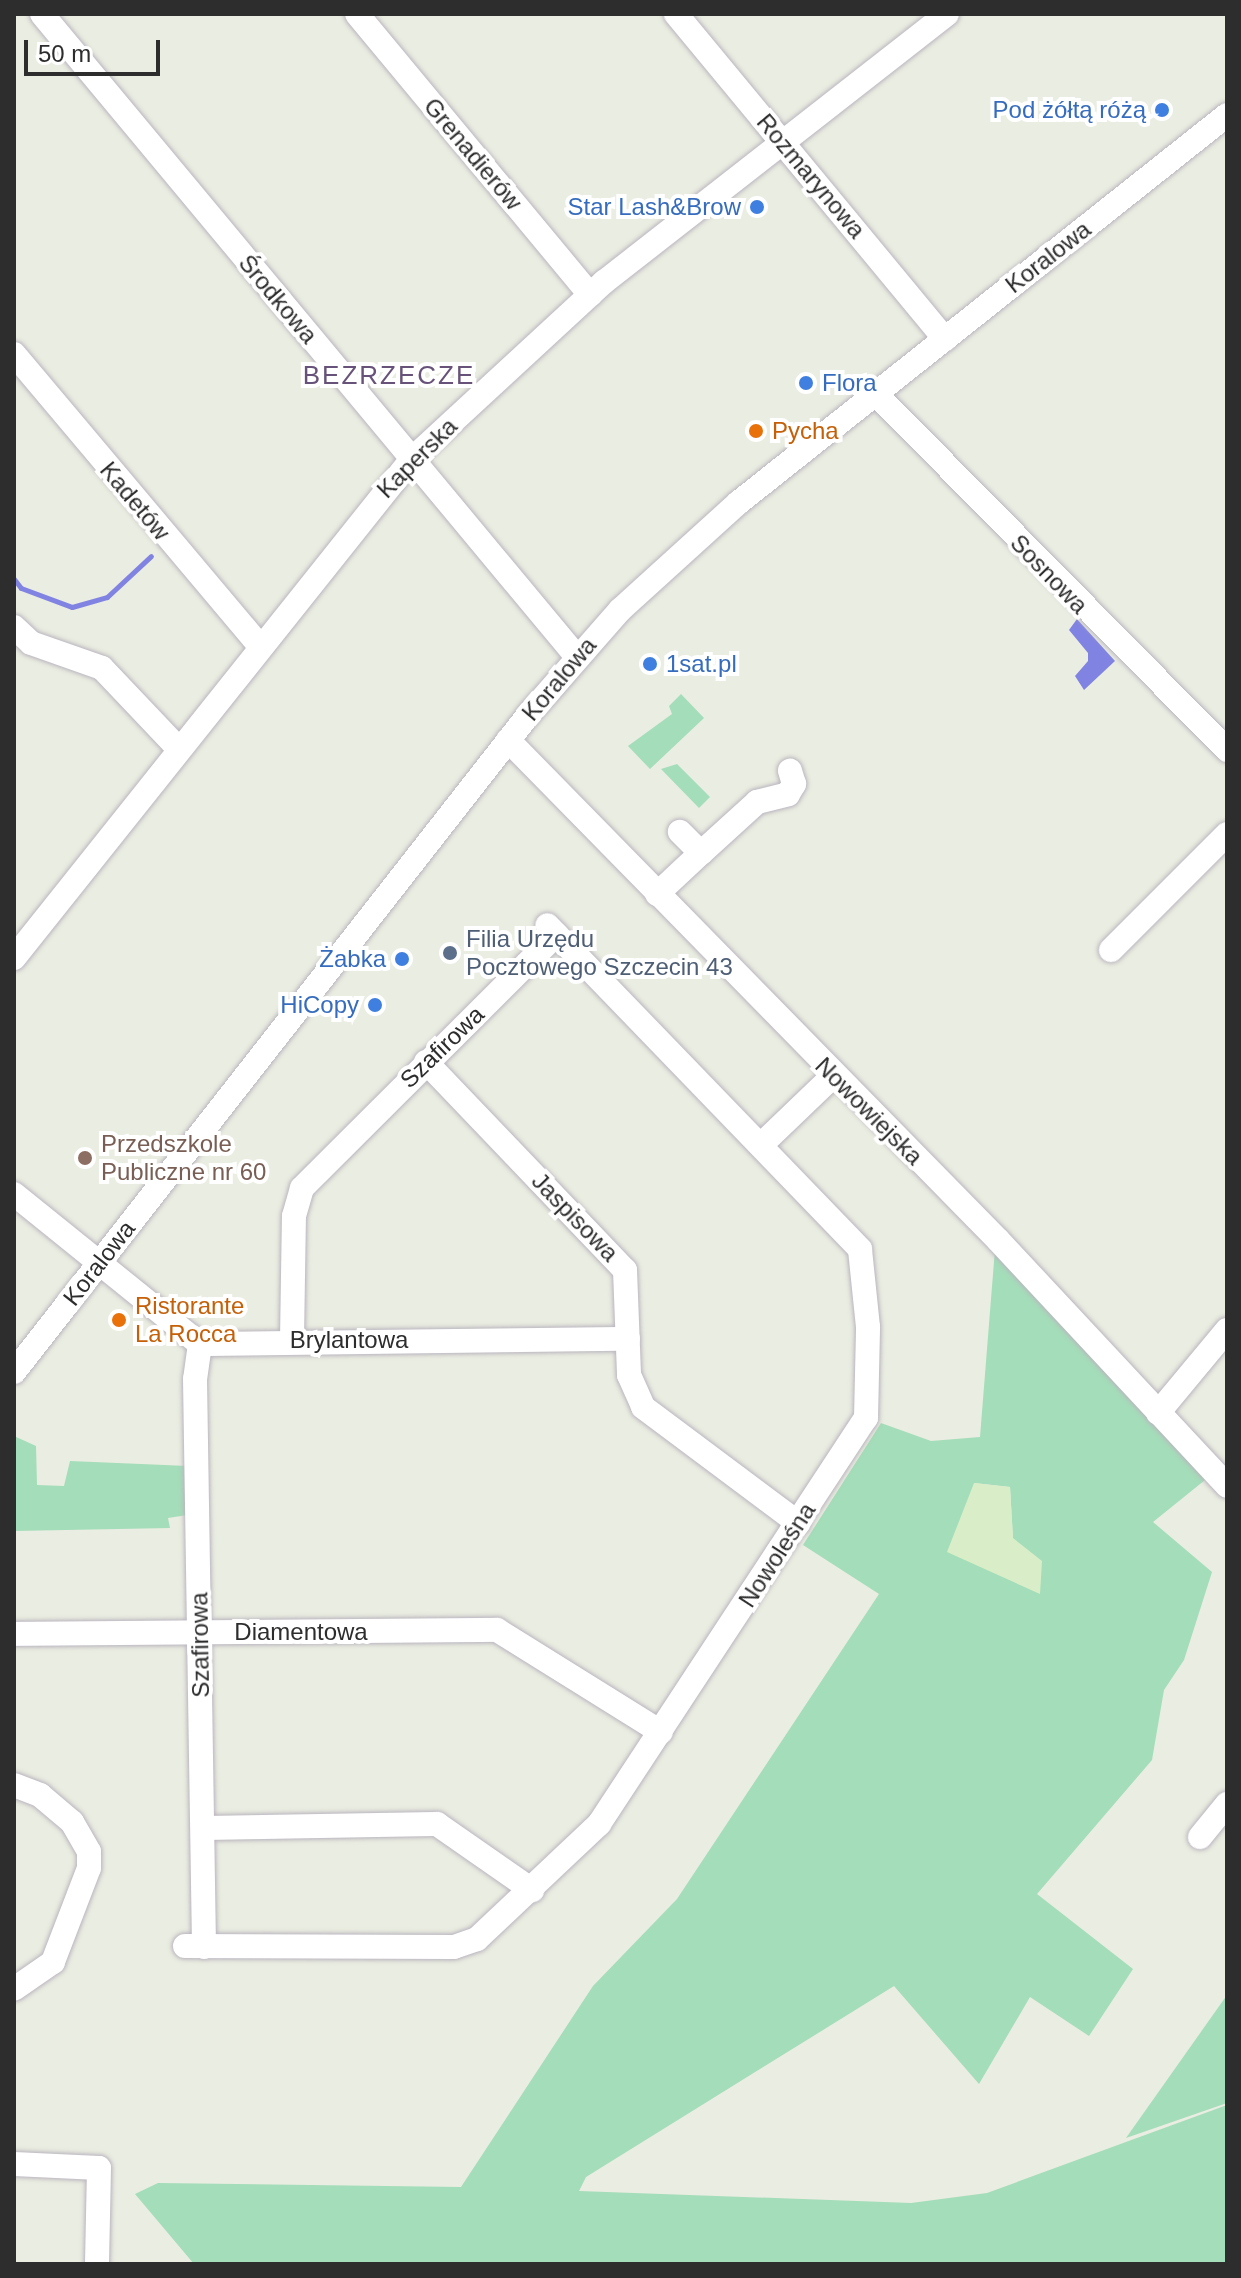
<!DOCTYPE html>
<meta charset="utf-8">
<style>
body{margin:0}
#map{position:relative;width:1241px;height:2278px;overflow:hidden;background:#eaede1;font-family:Helvetica,sans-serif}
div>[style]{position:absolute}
.green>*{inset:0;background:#a4ddb9}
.sand>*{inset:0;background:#d9eec8}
.water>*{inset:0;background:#8183e2}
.stream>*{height:5px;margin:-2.5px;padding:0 2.5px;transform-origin:2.5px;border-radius:2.5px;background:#8183e2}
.roads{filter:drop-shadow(0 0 2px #bab5bf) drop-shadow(0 0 2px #bab5bf)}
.minor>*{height:24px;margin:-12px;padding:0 12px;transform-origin:12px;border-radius:12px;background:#fff}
.dots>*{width:22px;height:22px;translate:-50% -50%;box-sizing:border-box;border:4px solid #fff;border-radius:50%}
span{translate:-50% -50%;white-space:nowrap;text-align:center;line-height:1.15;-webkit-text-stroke:8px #fff;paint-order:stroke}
.shop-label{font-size:24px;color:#366cbe}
.right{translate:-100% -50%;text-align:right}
.left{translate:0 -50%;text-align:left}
.street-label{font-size:24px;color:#2d2d2d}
.food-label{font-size:24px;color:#c56008}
.service-label{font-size:24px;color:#4e5e75}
.education-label{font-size:24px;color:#785e54}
.neighbourhood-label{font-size:26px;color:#675279;letter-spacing:2px}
.frame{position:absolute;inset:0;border:16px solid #2d2d2d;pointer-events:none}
.scale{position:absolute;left:24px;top:40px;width:136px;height:36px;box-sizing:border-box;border:4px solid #2d2d2d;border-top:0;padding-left:10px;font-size:24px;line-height:28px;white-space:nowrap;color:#2d2d2d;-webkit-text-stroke:6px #fff;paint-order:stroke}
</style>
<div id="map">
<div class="green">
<div style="clip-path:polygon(681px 694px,704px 718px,650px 769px,628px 746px,672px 714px,669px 706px)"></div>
<div style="clip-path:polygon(677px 764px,710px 797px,699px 808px,661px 769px)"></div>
<div style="clip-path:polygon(evenodd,995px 1249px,1205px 1480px,1153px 1522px,1212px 1572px,1184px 1660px,1164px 1690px,1152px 1760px,1037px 1894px,1133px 1969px,1089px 2036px,1030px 1997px,979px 2084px,894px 1986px,586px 2177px,579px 2191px,911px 2203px,987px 2193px,1227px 2105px,1227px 2264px,194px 2264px,135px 2194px,158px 2183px,461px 2187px,593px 1986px,677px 1899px,879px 1594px,803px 1545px,881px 1423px,931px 1441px,980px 1437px,995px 1249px,974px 1483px,1010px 1487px,1013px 1539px,974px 1483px)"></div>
<div style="clip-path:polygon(14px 1436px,36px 1446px,37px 1485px,64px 1486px,70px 1461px,188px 1466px,187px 1515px,168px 1518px,170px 1528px,14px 1531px)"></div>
<div style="clip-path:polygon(1227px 1995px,1227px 2103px,1126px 2138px)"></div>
</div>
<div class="sand">
<div style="clip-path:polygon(974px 1483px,1010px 1487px,1013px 1538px,1042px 1561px,1040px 1594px,947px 1552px)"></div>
</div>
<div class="water">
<div style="clip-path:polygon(1077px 619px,1115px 661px,1084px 690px,1075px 676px,1088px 661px,1088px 653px,1069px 630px)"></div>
</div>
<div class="stream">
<div style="left:14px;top:579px;width:11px;rotate:52deg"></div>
<div style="left:21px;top:588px;width:54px;rotate:20.4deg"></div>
<div style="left:72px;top:607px;width:36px;rotate:-16deg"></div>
<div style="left:107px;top:597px;width:60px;rotate:-43deg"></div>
</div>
<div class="roads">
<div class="minor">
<div style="left:42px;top:14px;width:836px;rotate:50.24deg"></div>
<div style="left:357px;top:14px;width:365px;rotate:50.3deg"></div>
<div style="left:676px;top:14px;width:422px;rotate:50.4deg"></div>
<div style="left:14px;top:354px;width:382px;rotate:49.9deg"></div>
<div style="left:876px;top:394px;width:500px;rotate:45.4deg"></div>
<div style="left:14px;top:627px;width:23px;rotate:43deg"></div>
<div style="left:31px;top:643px;width:75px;rotate:19.4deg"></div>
<div style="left:102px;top:668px;width:112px;rotate:46.5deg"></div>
<div style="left:508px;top:740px;width:700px;rotate:45.58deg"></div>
<div style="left:998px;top:1240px;width:336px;rotate:47deg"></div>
<div style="left:701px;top:853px;width:76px;rotate:-42.3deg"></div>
<div style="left:757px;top:802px;width:32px;rotate:-14deg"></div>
<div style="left:788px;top:794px;width:12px;rotate:-59deg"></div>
<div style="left:794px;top:784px;width:14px;rotate:-107deg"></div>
<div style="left:657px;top:894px;width:60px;rotate:-43deg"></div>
<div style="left:701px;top:853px;width:30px;rotate:-135deg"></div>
<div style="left:1111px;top:950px;width:164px;rotate:-45deg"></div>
<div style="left:14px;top:958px;width:637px;rotate:-51.44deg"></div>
<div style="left:411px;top:460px;width:263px;rotate:-42.7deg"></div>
<div style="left:604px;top:282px;width:435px;rotate:-38deg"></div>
<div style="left:426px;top:1062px;width:288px;rotate:46.3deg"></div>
<div style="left:625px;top:1270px;width:105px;rotate:87.8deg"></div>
<div style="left:629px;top:1375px;width:35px;rotate:66deg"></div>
<div style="left:643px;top:1407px;width:194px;rotate:36.8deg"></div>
<div style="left:761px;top:1145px;width:100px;rotate:-43.8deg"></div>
<div style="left:14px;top:1194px;width:239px;rotate:38.9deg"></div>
<div style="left:200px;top:1344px;width:428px;rotate:-0.7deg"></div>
<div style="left:292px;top:1340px;width:124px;rotate:-89.1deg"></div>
<div style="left:294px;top:1216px;width:29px;rotate:-74deg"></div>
<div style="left:302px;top:1188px;width:359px;rotate:-44.9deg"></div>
<div style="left:200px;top:1344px;width:35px;rotate:98deg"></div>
<div style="left:195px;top:1379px;width:568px;rotate:89.09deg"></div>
<div style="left:14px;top:1372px;width:836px;rotate:-51.95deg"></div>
<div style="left:529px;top:714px;width:138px;rotate:-48.8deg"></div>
<div style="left:620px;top:610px;width:159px;rotate:-42.2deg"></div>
<div style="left:738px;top:503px;width:624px;rotate:-38.43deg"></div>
<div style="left:1158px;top:1413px;width:108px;rotate:-50.3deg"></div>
<div style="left:14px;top:1634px;width:483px;rotate:-0.5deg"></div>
<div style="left:497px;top:1630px;width:193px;rotate:31.9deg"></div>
<div style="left:14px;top:1785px;width:28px;rotate:21deg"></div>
<div style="left:40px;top:1795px;width:42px;rotate:40.2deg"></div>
<div style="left:72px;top:1822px;width:34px;rotate:60deg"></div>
<div style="left:89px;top:1852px;width:16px;rotate:90deg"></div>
<div style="left:89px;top:1868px;width:101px;rotate:111deg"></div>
<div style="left:53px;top:1962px;width:47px;rotate:145.3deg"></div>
<div style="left:203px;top:1828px;width:234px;rotate:-1deg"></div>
<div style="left:437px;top:1824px;width:116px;rotate:34.8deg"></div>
<div style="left:1200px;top:1837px;width:43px;rotate:-50.7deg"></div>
<div style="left:185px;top:1946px;width:269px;rotate:0.2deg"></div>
<div style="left:454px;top:1947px;width:24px;rotate:-19deg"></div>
<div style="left:477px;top:1939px;width:168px;rotate:-43.3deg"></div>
<div style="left:599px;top:1824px;width:486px;rotate:-56.7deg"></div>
<div style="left:866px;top:1418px;width:91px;rotate:-88.7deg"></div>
<div style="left:868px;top:1327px;width:78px;rotate:-95.9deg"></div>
<div style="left:860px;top:1249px;width:450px;rotate:-134deg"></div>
<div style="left:14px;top:2164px;width:85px;rotate:2.7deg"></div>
<div style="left:99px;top:2168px;width:96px;rotate:91.2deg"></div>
</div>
</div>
<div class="dots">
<div style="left:1162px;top:110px;background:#3f7fe0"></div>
<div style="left:757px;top:207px;background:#3f7fe0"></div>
<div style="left:806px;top:383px;background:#3f7fe0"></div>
<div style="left:756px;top:431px;background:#e8710a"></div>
<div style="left:650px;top:664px;background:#3f7fe0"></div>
<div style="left:450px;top:953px;background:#5c6f8a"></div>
<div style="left:402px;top:959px;background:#3f7fe0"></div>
<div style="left:375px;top:1005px;background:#3f7fe0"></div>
<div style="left:85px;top:1158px;background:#8d6e63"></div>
<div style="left:119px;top:1320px;background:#e8710a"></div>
</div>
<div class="shop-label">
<span class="right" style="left:1146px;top:110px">Pod żółtą różą</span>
<span class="right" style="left:741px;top:207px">Star Lash&amp;Brow</span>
<span class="left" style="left:822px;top:383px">Flora</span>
<span class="left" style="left:666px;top:664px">1sat.pl</span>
<span class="right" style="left:386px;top:959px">Żabka</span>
<span class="right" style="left:359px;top:1005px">HiCopy</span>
</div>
<div class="street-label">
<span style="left:473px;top:154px;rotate:50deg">Grenadierów</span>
<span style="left:811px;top:176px;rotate:50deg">Rozmarynowa</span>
<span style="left:1048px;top:257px;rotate:-38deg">Koralowa</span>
<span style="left:278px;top:299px;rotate:50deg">Środkowa</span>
<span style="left:417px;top:458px;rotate:-45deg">Kaperska</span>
<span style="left:135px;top:501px;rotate:50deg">Kadetów</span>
<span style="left:1049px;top:574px;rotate:46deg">Sosnowa</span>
<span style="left:559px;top:679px;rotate:-50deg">Koralowa</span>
<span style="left:442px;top:1047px;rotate:-44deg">Szafirowa</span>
<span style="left:869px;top:1111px;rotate:45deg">Nowowiejska</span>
<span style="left:575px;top:1217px;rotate:46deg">Jaspisowa</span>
<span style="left:99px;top:1263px;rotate:-52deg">Koralowa</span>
<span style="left:349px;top:1340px">Brylantowa</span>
<span style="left:777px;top:1555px;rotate:-57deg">Nowoleśna</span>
<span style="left:301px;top:1632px">Diamentowa</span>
<span style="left:200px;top:1645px;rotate:-91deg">Szafirowa</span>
</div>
<div class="food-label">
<span class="left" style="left:772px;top:431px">Pycha</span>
<span class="left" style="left:135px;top:1320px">Ristorante<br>La Rocca</span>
</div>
<div class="service-label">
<span class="left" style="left:466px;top:953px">Filia Urzędu<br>Pocztowego Szczecin 43</span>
</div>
<div class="education-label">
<span class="left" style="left:101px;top:1158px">Przedszkole<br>Publiczne nr 60</span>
</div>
<div class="neighbourhood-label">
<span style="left:389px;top:376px">BEZRZECZE</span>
</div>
<div class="frame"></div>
<div class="scale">50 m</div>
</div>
